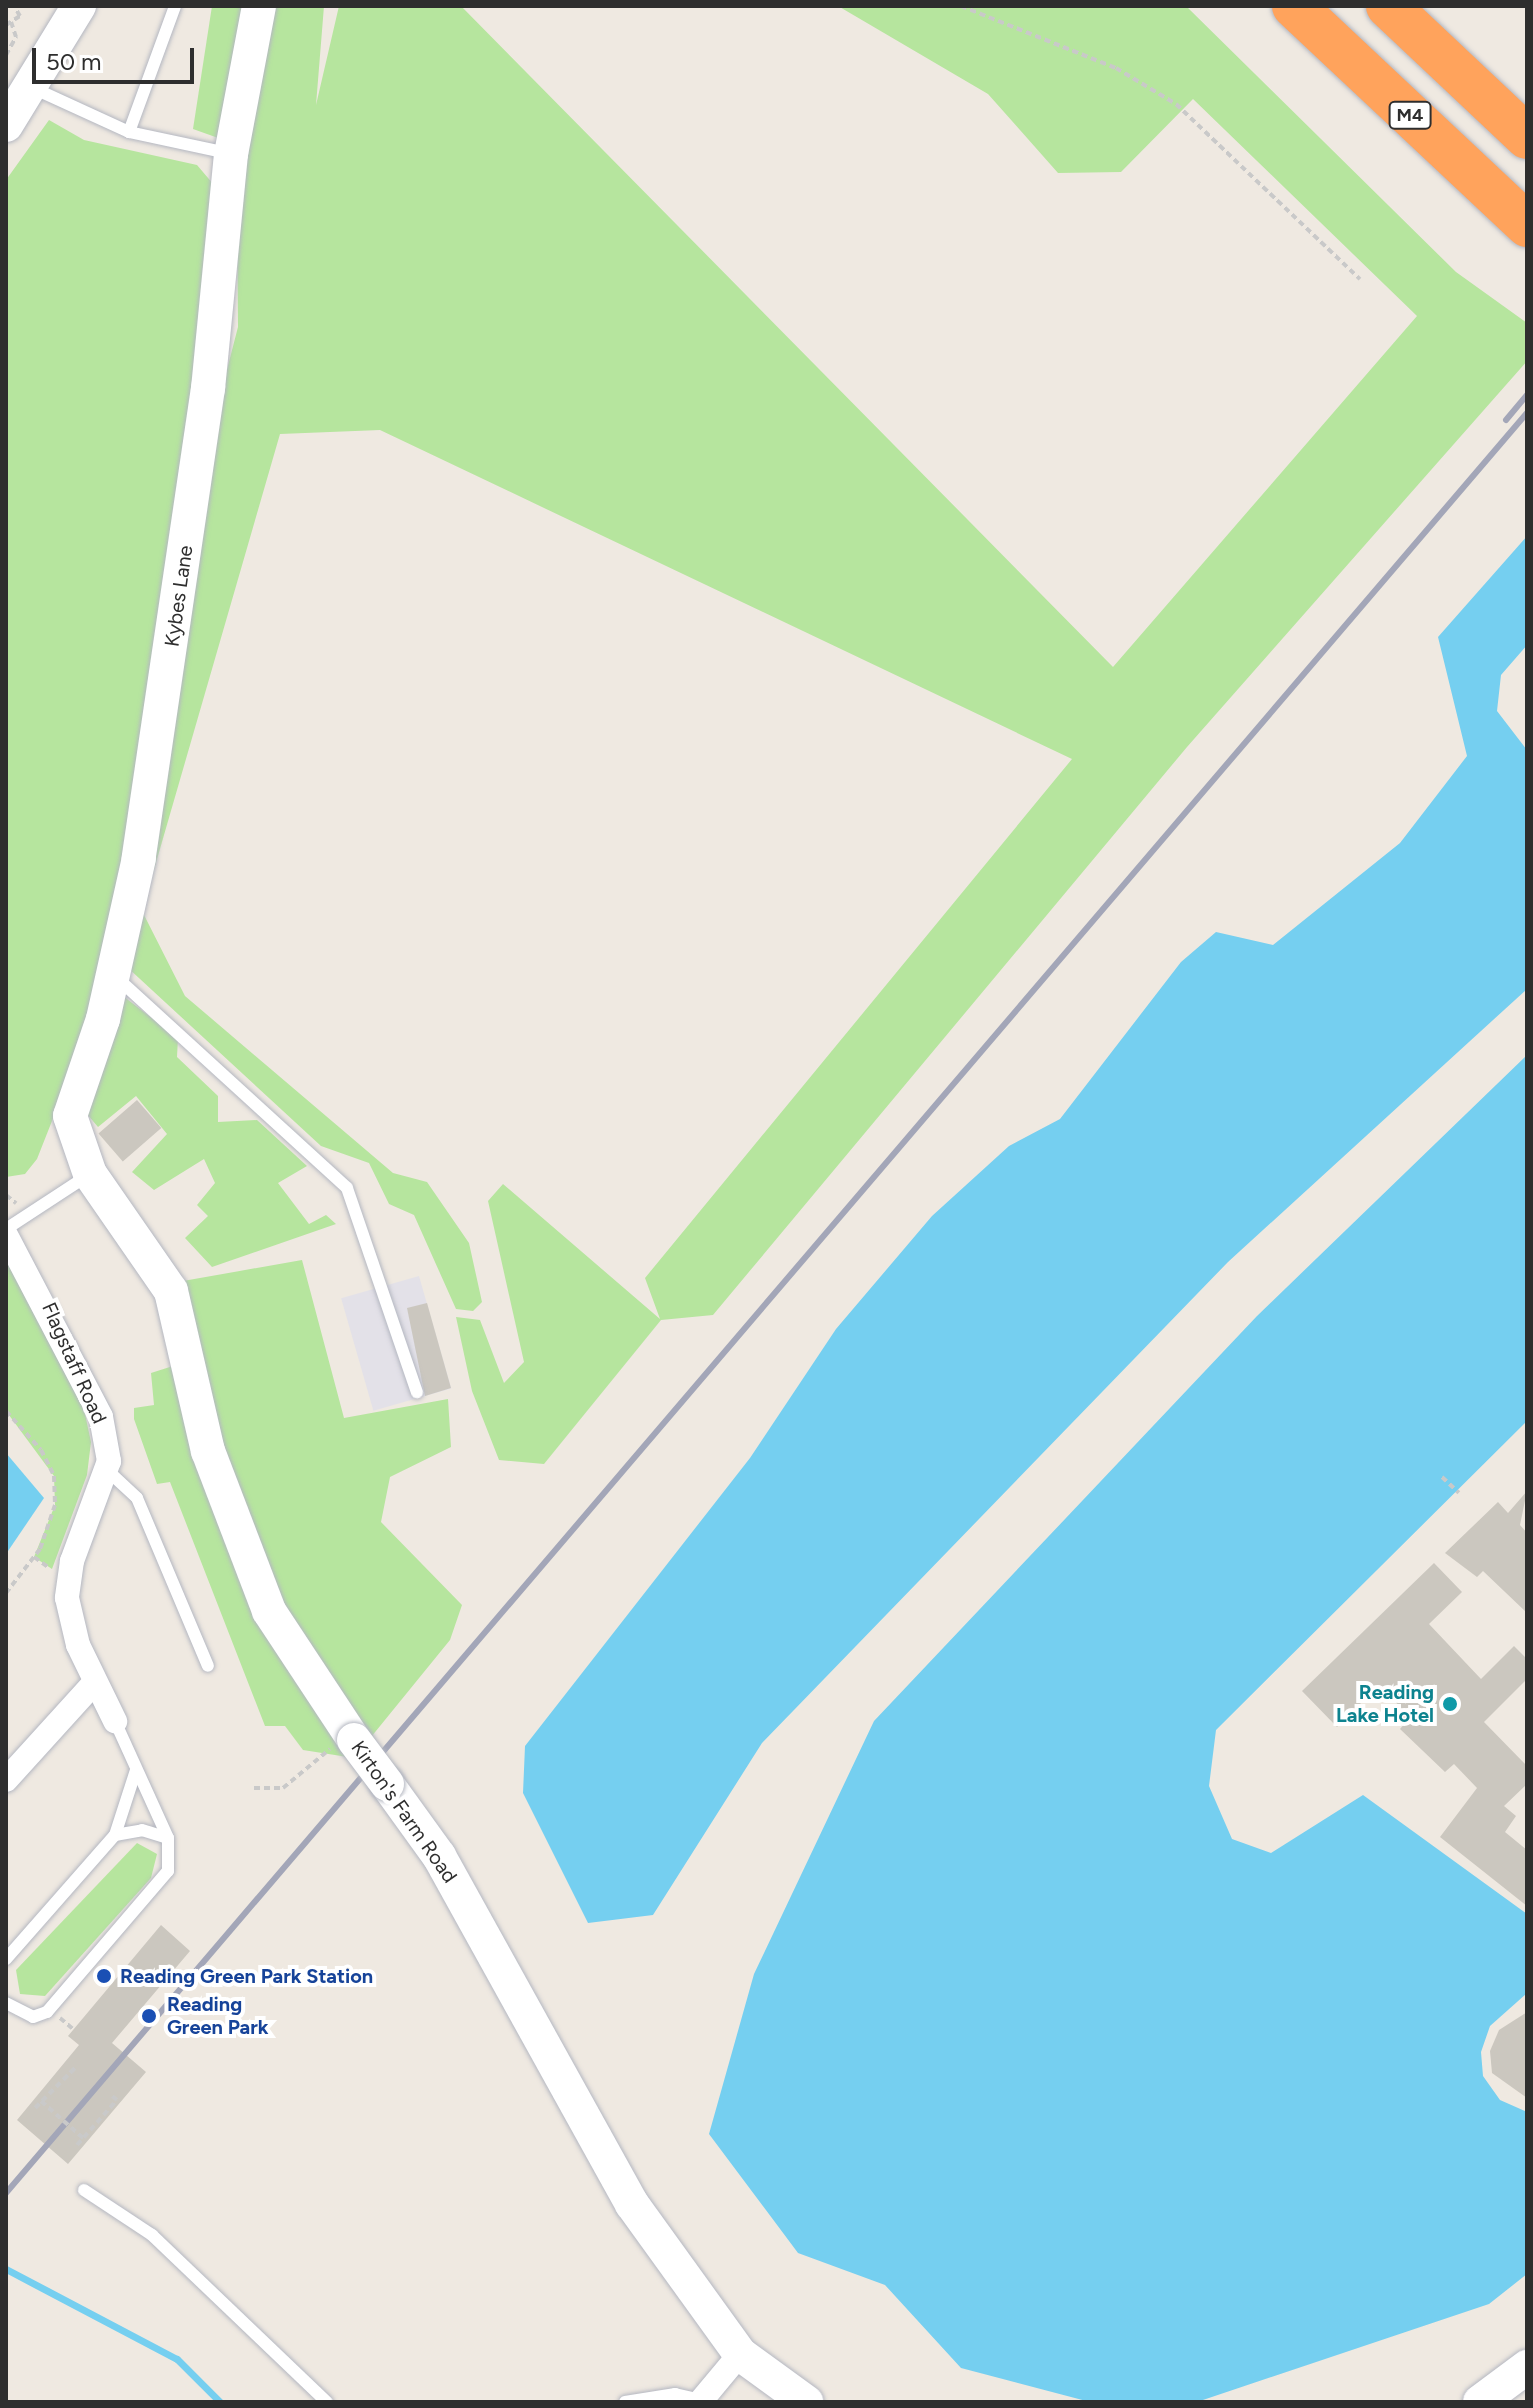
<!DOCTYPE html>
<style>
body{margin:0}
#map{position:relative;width:1533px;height:2408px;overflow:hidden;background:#efe9e1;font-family:Figtree,sans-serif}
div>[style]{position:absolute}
.industrial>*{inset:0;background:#e3e1e8;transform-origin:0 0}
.green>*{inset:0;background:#b6e59e}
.water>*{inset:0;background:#75cff0}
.stream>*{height:7px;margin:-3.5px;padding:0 3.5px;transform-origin:3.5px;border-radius:3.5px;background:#75cff0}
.building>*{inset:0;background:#cbc7bf;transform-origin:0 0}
.path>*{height:4px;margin-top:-2px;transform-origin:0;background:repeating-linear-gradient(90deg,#c9c9c9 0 6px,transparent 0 10px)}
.roads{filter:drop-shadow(0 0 2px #b4b7c1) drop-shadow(0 0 2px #b4b7c1)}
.lane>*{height:12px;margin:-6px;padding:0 6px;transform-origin:6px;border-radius:6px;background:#fff}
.street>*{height:24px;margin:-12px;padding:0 12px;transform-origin:12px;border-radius:12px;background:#fff}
.secondary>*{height:34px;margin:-17px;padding:0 17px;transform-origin:17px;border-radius:17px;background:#fff}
.highway>*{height:44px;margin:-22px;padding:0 22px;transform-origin:22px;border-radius:22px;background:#ffa35c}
.rail>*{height:6px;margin:-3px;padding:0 3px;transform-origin:3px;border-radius:3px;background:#a3a6b8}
.path-bridge>*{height:4px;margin-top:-2px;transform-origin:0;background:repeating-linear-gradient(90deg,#c9c9c9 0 6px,transparent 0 10px)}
.bridges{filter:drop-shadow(0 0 2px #b4b7c1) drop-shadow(0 0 2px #b4b7c1)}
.secondary-bridge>*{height:34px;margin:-17px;padding:0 17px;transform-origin:17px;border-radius:17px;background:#fff}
.dots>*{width:22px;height:22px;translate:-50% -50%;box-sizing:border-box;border:4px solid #fff;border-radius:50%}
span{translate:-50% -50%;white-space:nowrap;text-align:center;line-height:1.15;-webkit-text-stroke:8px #fff;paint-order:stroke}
.shield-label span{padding:2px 6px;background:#fff;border:2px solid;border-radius:6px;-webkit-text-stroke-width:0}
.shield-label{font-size:18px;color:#2e2e2e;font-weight:700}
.street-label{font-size:20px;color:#2e2e2e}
.culture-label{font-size:20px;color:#0d838f;font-weight:700}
.right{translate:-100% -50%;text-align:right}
.transit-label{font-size:20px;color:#164399;font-weight:700}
.left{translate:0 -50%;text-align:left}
.frame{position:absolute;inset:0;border:8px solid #2e2e2e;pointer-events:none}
.scale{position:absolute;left:32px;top:48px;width:162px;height:36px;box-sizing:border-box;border:4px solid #2e2e2e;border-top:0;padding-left:10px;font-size:24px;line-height:28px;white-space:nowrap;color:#2e2e2e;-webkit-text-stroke:6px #fff;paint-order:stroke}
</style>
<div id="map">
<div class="industrial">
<div style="left:419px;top:1276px;width:117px;height:81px;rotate:74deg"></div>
</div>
<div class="green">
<div style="clip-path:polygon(212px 6px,245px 6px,221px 139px,193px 129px)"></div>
<div style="clip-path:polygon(269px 6px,324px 6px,316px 105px,339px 6px,461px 6px,1113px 667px,1417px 316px,1193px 99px,1121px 172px,1058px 173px,988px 94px,838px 6px,1186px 6px,1456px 272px,1527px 323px,1527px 361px,1187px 747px,713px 1315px,661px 1320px,544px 1464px,499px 1460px,472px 1391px,456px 1317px,480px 1320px,504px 1383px,524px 1362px,488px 1201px,503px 1184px,660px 1319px,645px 1278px,1072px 759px,380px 430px,280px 434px,142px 911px,185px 996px,393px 1173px,427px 1182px,469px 1243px,482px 1302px,473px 1311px,456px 1309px,414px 1215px,389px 1204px,369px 1163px,321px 1146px,127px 967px,119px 993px,178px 1038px,177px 1057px,218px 1096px,218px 1122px,257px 1120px,307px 1166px,278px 1183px,309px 1224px,326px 1215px,336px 1224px,212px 1267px,185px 1238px,208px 1216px,197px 1205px,215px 1183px,204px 1159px,154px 1190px,132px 1172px,167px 1134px,136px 1096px,98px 1127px,65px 1088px,37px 1159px,25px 1174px,6px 1177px,6px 180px,49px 120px,84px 140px,197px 165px,214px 185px,216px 412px,238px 327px,237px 201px)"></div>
<div style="clip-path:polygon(6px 1257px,81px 1395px,91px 1442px,87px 1475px,52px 1569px,34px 1557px,55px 1505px,54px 1476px,6px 1411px)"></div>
<div style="clip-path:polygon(302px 1260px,344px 1418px,448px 1399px,451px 1447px,390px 1477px,381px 1522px,462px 1605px,450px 1640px,354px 1758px,303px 1750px,285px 1726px,265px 1726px,170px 1482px,157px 1484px,134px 1419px,134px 1408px,154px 1405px,151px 1373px,173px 1366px,183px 1281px)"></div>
<div style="clip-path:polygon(137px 1843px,157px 1854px,151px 1878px,45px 1996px,20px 1994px,16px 1970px)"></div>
</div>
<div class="water">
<div style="clip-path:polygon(1527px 536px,1527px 645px,1501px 675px,1497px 711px,1527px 750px,1527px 989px,1228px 1262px,762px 1743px,653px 1915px,588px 1923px,523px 1793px,525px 1746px,750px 1458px,836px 1329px,932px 1216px,1009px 1146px,1060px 1119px,1181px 962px,1216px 932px,1273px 945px,1400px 843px,1467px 756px,1438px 637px)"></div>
<div style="clip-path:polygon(1527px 1055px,1527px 1421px,1216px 1730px,1209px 1786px,1232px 1839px,1271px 1853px,1363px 1795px,1527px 1914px,1527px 1993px,1490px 2026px,1481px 2052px,1483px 2076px,1500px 2100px,1527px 2112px,1527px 2274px,1489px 2304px,1197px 2402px,1090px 2402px,961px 2368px,885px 2285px,798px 2253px,709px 2134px,754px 1974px,874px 1721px,1257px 1316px)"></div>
<div style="clip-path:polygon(6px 1453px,44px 1498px,6px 1554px)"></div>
</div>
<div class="stream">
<div style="left:6px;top:2269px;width:193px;rotate:27.8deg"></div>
<div style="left:177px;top:2359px;width:61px;rotate:45deg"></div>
</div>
<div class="building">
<div style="left:137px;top:1100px;width:37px;height:51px;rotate:49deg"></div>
<div style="clip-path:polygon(427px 1303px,451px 1388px,425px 1396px,407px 1308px)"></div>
<div style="clip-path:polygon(1527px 1491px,1520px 1525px,1527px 1533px,1527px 1613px,1483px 1571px,1477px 1577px,1445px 1553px,1498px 1502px,1508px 1513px)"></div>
<div style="clip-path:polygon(1434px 1563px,1462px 1592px,1429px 1624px,1481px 1679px,1514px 1646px,1527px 1659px,1527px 1679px,1484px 1722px,1527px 1766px,1527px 1784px,1504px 1806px,1516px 1816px,1505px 1832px,1527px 1850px,1527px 1906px,1440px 1837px,1477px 1788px,1454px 1764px,1445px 1772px,1400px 1729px,1410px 1717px,1379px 1685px,1337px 1727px,1302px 1691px)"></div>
<div style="clip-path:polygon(161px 1925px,190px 1951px,112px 2043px,146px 2072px,68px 2164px,17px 2120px,79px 2045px,68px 2036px)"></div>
<div style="clip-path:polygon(1527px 2012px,1527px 2098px,1492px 2073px,1490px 2051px,1499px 2030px)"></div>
</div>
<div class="path">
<div style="left:961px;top:6px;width:167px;rotate:21.8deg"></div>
<div style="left:1116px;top:68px;width:70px;rotate:31deg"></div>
<div style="left:1176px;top:104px;width:254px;rotate:43.6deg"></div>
<div style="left:6px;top:25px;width:17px;rotate:-33deg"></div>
<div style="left:20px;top:16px;width:12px;rotate:-121deg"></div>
<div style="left:6px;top:55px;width:21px;rotate:-61deg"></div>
<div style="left:16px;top:37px;width:16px;rotate:-108deg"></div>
<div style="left:6px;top:1195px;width:13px;rotate:39deg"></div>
<div style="left:6px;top:1411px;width:52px;rotate:48.1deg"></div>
<div style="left:41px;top:1450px;width:29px;rotate:63deg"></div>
<div style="left:54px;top:1476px;width:29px;rotate:88deg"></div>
<div style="left:55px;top:1505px;width:46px;rotate:108.8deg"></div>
<div style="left:40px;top:1549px;width:56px;rotate:127.7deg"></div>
<div style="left:1442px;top:1477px;width:23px;rotate:43deg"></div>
<div style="left:34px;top:1557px;width:17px;rotate:36deg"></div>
<div style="left:254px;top:1788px;width:29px"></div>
<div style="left:283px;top:1788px;width:61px;rotate:-39.7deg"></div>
<div style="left:60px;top:2018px;width:17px;rotate:40deg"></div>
<div style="left:35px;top:2108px;width:59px;rotate:-45deg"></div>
<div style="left:77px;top:2145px;width:60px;rotate:-48.4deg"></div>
<div style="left:117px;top:2100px;width:6px;rotate:-141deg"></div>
</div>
<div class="roads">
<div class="lane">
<div style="left:33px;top:88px;width:106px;rotate:24.6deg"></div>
<div style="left:129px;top:132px;width:100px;rotate:12.1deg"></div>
<div style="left:129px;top:132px;width:134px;rotate:-69.9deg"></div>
<div style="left:115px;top:976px;width:314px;rotate:42.4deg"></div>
<div style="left:347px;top:1188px;width:216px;rotate:71.1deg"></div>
<div style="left:6px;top:1229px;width:100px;rotate:-33.2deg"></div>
<div style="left:107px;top:1470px;width:41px;rotate:43deg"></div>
<div style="left:137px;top:1498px;width:182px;rotate:67.1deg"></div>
<div style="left:115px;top:1835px;width:27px;rotate:-10deg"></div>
<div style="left:142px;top:1830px;width:27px;rotate:17deg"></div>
<div style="left:6px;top:1959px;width:165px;rotate:-48.7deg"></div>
<div style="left:115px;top:1835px;width:68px;rotate:-72.1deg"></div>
<div style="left:6px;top:2003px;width:30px;rotate:27deg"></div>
<div style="left:33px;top:2017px;width:15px;rotate:-20deg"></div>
<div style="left:47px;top:2012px;width:186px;rotate:-49.4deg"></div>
<div style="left:168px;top:1871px;width:33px;rotate:-90deg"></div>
<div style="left:168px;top:1838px;width:128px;rotate:-114.4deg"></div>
<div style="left:84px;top:2190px;width:82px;rotate:33.5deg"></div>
<div style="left:152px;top:2235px;width:242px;rotate:43.7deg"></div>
<div style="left:625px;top:2402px;width:51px;rotate:-9.1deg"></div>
<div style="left:675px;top:2394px;width:27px;rotate:13deg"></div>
</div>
<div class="street">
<div style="left:6px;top:1235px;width:205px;rotate:62.4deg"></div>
<div style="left:101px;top:1417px;width:45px;rotate:79.7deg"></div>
<div style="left:109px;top:1461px;width:107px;rotate:110.3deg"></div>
<div style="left:72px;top:1561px;width:37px;rotate:98deg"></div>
<div style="left:67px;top:1598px;width:48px;rotate:76.8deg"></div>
<div style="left:78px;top:1645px;width:85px;rotate:64deg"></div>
<div style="left:6px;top:1780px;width:132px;rotate:-47.8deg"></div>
<div style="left:700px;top:2402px;width:62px;rotate:-50.2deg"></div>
</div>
<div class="secondary">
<div style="left:259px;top:6px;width:151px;rotate:100.7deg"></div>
<div style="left:231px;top:154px;width:235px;rotate:95.6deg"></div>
<div style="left:208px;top:388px;width:475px;rotate:98.4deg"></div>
<div style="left:139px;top:858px;width:165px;rotate:102.6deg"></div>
<div style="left:103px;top:1019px;width:102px;rotate:108.8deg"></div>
<div style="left:70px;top:1116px;width:61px;rotate:71deg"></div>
<div style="left:90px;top:1174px;width:142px;rotate:55.3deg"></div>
<div style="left:171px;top:1291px;width:164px;rotate:77deg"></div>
<div style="left:208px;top:1451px;width:171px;rotate:69.1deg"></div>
<div style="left:269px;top:1611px;width:154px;rotate:56.6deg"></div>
<div style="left:6px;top:125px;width:140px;rotate:-58.5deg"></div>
<div style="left:387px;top:1784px;width:89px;rotate:54.2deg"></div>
<div style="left:439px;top:1856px;width:398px;rotate:61deg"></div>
<div style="left:632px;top:2204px;width:185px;rotate:54.2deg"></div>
<div style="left:740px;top:2354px;width:82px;rotate:36deg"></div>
<div style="left:1480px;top:2402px;width:59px;rotate:-36.7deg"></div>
</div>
<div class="highway">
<div style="left:1294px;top:6px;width:320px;rotate:43.2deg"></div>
<div style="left:1388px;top:6px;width:191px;rotate:43.3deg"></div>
</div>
</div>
<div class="rail">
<div style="left:1506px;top:420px;width:33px;rotate:-50deg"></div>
<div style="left:6px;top:2193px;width:2341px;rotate:-49.49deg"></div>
</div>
<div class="path-bridge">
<div style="left:41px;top:2101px;width:56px;rotate:41.4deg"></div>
</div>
<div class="bridges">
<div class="secondary-bridge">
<div style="left:354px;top:1740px;width:55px;rotate:53.1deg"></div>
</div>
</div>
<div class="dots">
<div style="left:1450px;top:1704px;background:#0f9aa8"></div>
<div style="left:104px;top:1976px;background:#1a4fb4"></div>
<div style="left:149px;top:2016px;background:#1a4fb4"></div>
</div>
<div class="shield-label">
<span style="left:1410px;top:115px">M4</span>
</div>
<div class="street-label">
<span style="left:179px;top:596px;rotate:-82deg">Kybes Lane</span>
<span style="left:74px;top:1363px;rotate:66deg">Flagstaff Road</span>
<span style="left:404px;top:1812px;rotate:55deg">Kirton's Farm Road</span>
</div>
<div class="culture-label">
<span class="right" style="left:1434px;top:1704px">Reading<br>Lake Hotel</span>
</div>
<div class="transit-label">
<span class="left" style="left:120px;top:1976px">Reading Green Park Station</span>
<span class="left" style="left:167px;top:2016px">Reading<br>Green Park</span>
</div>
<div class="frame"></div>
<div class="scale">50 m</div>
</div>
